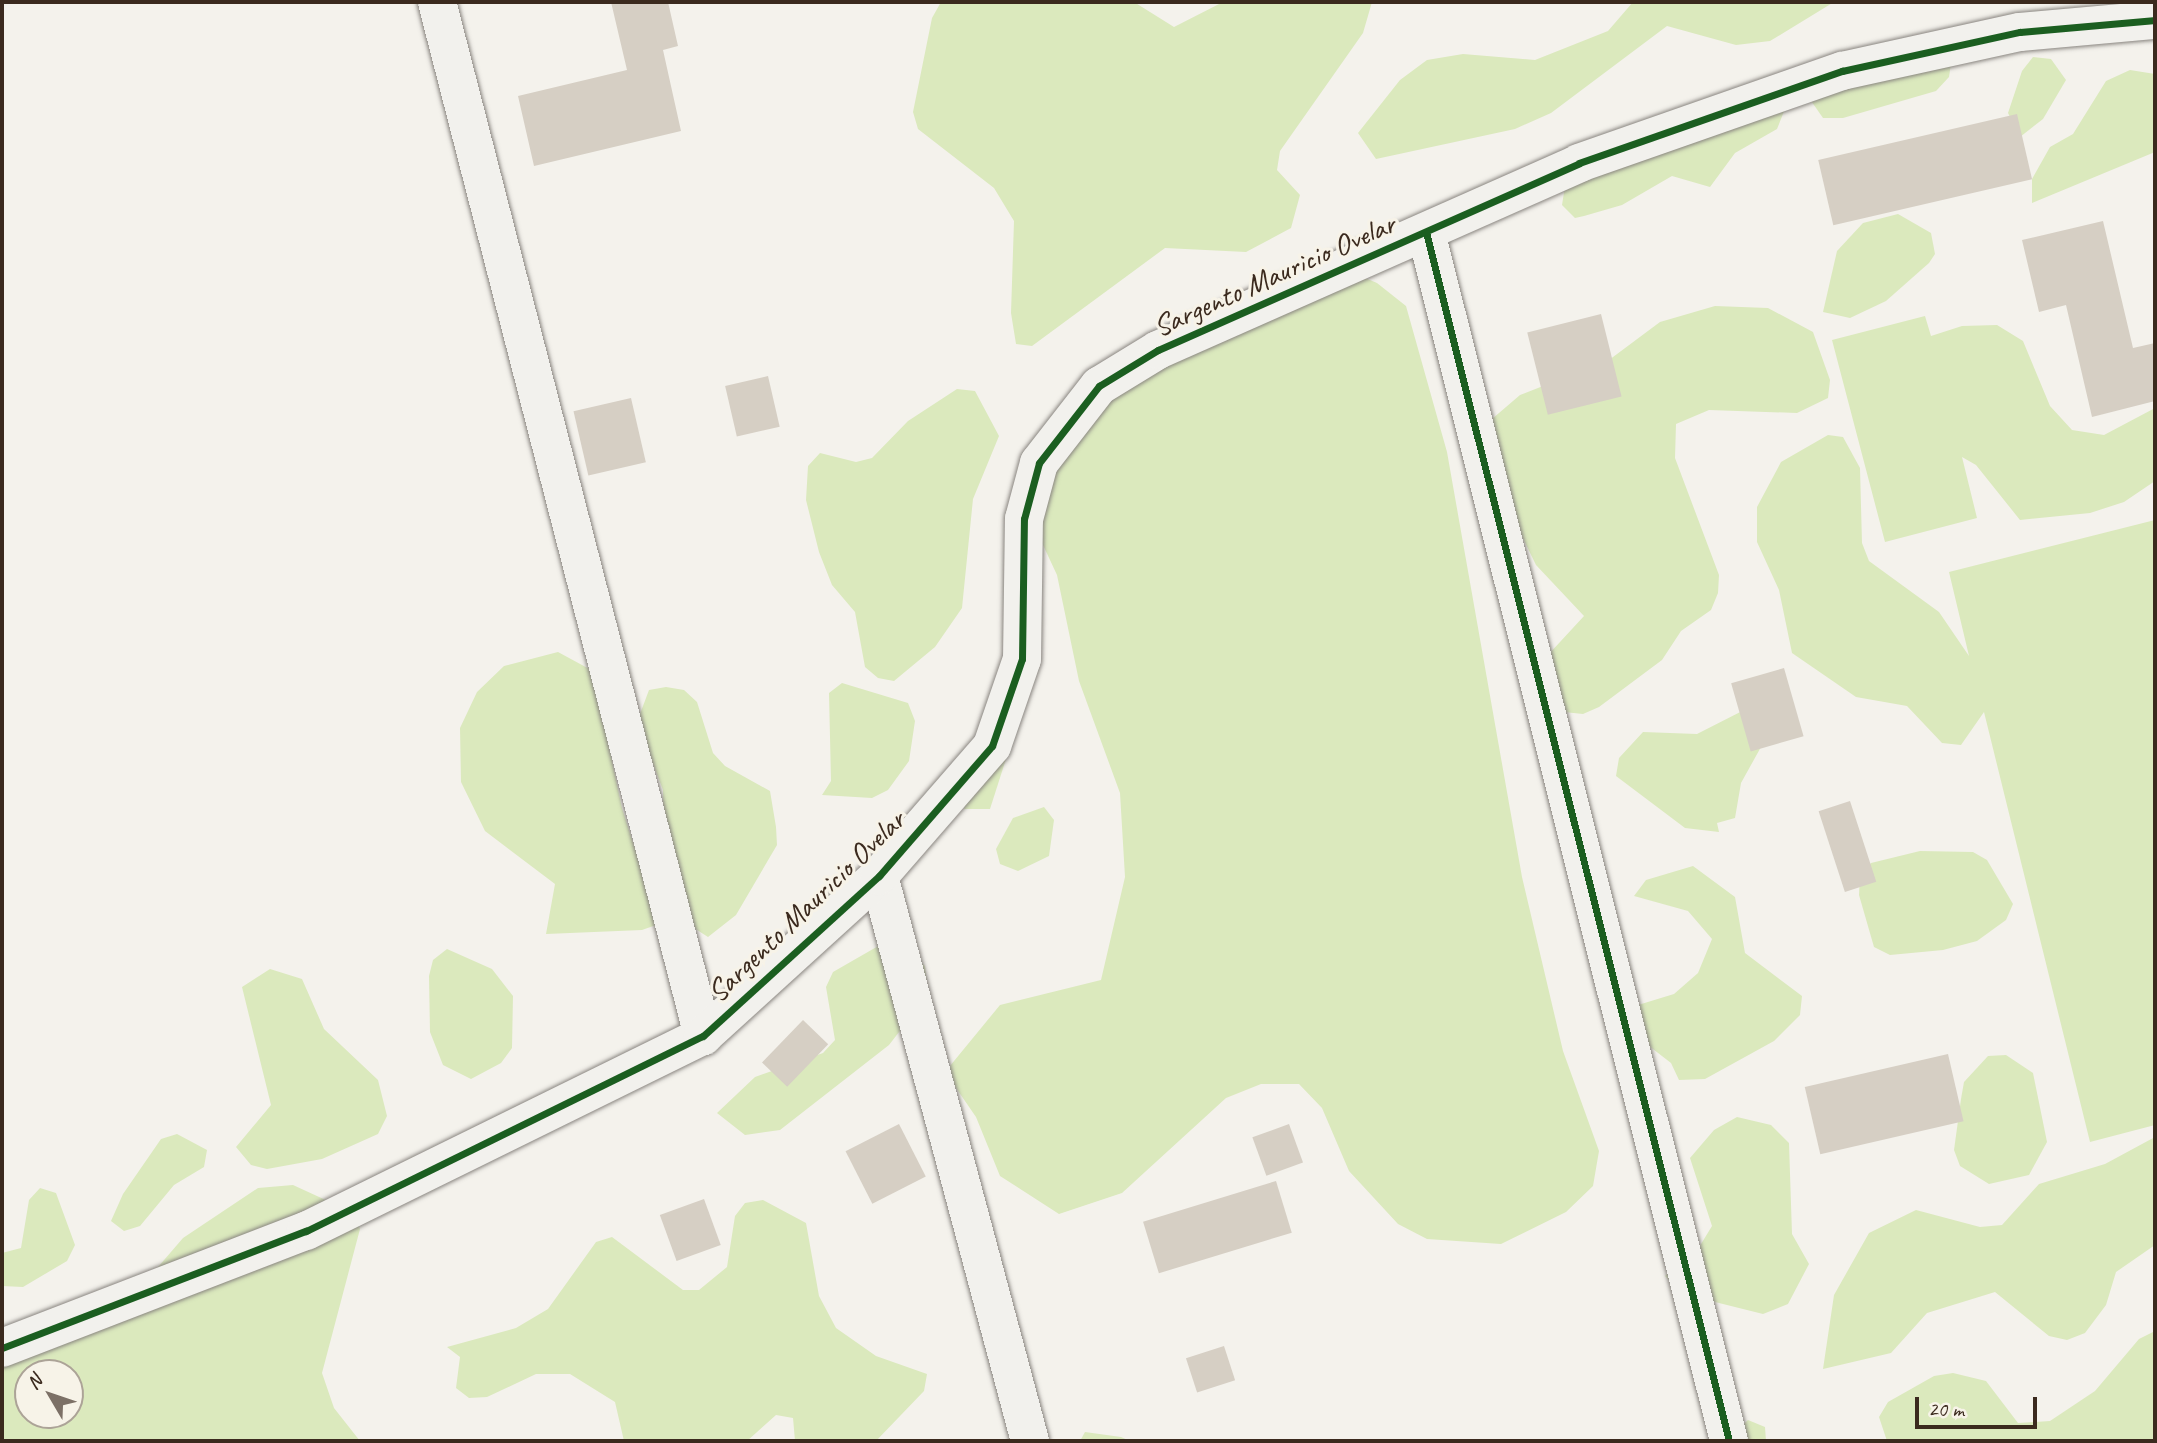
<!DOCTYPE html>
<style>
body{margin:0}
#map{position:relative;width:2157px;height:1443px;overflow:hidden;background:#f4f2ec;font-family:Caveat,sans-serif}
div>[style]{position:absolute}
.green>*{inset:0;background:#dbe9bd}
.building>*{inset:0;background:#d6cfc4;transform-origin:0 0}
.roads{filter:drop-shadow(0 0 2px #898580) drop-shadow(0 0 2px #898580)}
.street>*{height:38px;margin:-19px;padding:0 19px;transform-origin:19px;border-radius:19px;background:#f2f1ed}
.cycleway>*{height:7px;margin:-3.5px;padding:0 3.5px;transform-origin:3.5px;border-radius:3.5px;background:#1b5e20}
span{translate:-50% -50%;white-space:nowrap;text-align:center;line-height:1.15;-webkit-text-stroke:6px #f7f3e8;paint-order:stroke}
.street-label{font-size:30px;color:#3b2a1e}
.frame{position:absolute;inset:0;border:4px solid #3b2a1e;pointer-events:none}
.north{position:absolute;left:14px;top:1359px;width:70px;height:70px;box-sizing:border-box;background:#f7f3e8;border:2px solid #aca397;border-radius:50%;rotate:309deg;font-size:19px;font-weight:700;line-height:28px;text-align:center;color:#3b2a1e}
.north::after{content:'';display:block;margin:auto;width:24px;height:32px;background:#7c7066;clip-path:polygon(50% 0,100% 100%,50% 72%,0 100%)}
.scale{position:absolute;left:1915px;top:1397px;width:122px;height:32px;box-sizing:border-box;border:4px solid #3b2a1e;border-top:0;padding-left:9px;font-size:21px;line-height:24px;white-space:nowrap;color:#3b2a1e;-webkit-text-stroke:5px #f7f3e8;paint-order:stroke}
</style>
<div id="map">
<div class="green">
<div style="clip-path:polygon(941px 2px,1134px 2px,1174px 27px,1223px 2px,1372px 2px,1363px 33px,1280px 151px,1277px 170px,1300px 195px,1291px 228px,1246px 252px,1165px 248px,1032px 346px,1016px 344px,1011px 313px,1014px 221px,994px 188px,918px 129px,913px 112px,932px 18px)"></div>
<div style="clip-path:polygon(1633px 2px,1834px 2px,1770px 41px,1736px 45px,1667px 26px,1551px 113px,1515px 129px,1376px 159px,1358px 133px,1400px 80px,1427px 60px,1463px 54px,1535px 60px,1608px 31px)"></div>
<div style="clip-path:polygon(1952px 57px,1949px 77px,1936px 91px,1843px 118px,1823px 118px,1807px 95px)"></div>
<div style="clip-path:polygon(2033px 57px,2051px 59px,2066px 80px,2043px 119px,2020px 137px,2008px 113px,2022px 71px)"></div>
<div style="clip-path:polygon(2130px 70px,2155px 74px,2155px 152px,2032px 203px,2032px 179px,2050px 147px,2073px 134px,2106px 81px)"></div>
<div style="clip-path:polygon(1790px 96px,1777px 129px,1735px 153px,1710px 187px,1672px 176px,1622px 205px,1584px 216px,1575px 218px,1562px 205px,1566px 180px)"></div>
<div style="clip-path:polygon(1898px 214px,1931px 233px,1935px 254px,1929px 263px,1886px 301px,1850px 318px,1823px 312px,1837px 251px,1863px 223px)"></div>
<div style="clip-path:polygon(1346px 270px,1377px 283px,1406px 306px,1447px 452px,1522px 877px,1563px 1051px,1599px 1151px,1593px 1186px,1566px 1212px,1501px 1244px,1427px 1239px,1398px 1224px,1349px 1171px,1322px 1108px,1299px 1084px,1261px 1084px,1226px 1098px,1122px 1193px,1059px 1214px,1000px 1176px,976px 1117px,945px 1072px,1000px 1005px,1101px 980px,1125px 877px,1120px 793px,1079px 681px,1057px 575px,1029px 515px,1041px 479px,1129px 368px)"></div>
<div style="clip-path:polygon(1715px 306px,1768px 308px,1813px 332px,1830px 380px,1828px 398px,1797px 413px,1709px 410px,1676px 424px,1675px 458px,1719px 575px,1718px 593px,1711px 610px,1681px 631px,1662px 660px,1599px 707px,1583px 714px,1564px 712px,1548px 655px,1584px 616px,1536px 565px,1512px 516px,1492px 419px,1520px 395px,1609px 360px,1660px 322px)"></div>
<div style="clip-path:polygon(1925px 316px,1931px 336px,1962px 326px,1997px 325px,2023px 341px,2050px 406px,2072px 430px,2104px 435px,2155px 408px,2155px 481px,2124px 502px,2090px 513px,2020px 520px,1976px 465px,1962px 457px,1977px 518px,1885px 542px,1832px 340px)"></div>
<div style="clip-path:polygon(957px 389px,975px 391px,999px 436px,973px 499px,962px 608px,935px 647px,894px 681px,878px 678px,865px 667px,855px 612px,832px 585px,819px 552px,806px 500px,808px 466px,820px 453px,856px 462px,872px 458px,908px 421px)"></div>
<div style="clip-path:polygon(1828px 435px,1843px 437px,1860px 468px,1862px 543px,1869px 561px,1939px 612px,1969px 656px,1949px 572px,2155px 520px,2155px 1125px,2090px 1142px,1984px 712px,1961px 745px,1942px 743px,1907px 706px,1856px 697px,1792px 653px,1779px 590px,1757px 542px,1757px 507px,1781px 462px)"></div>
<div style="clip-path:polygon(558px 652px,593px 671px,622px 808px,659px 924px,642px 930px,546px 934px,555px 884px,485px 831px,461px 782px,460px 728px,477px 692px,504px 666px)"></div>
<div style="clip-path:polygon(842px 683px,908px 703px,915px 721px,909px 761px,888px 790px,872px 798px,822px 795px,831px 781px,829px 693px)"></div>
<div style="clip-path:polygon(666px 687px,684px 690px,697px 702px,713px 753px,725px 766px,770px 791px,776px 827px,777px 845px,736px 915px,708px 937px,694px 928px,664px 849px,663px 790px,637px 722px,649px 690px)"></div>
<div style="clip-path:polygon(1754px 705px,1766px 738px,1741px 783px,1735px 818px,1717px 823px,1719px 832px,1685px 828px,1616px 776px,1619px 758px,1643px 732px,1697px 734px)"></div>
<div style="clip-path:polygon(1006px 759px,990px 809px,964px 809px,966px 799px)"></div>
<div style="clip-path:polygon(1044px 807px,1054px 820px,1049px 856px,1018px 871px,1000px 864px,996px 849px,1013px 818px)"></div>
<div style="clip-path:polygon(1920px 851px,1973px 852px,1987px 860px,2013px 904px,2006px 920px,1977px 941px,1943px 950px,1890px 955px,1874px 947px,1859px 895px,1860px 876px,1871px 863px)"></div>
<div style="clip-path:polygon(1693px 866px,1735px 897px,1745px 953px,1802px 996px,1800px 1015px,1774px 1041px,1705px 1079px,1679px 1080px,1671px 1063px,1640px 1039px,1638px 1005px,1674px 994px,1698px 973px,1712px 939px,1688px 911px,1634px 896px,1646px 880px)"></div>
<div style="clip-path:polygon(880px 945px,912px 954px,925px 966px,927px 983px,913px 1014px,889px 1045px,780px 1130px,745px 1135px,717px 1113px,755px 1077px,823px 1053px,835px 1040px,826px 987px,833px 972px)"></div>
<div style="clip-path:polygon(447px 949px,492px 969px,513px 996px,512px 1048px,501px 1063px,471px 1079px,443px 1065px,430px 1032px,429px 976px,433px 960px)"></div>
<div style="clip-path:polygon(270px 969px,302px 979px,324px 1029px,378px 1080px,387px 1116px,378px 1134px,322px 1159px,267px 1169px,251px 1165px,236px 1147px,271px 1105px,242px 987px)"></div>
<div style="clip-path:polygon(2006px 1055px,2033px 1073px,2047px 1142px,2029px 1175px,1989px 1184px,1960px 1166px,1954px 1150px,1961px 1099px,1964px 1082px,1988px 1056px)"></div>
<div style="clip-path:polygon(1737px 1117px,1771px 1125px,1789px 1143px,1792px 1234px,1809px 1264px,1788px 1304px,1763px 1314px,1683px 1294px,1665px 1276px,1698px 1249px,1712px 1226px,1690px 1158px,1714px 1130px)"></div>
<div style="clip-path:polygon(177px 1134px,207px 1150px,204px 1167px,174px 1185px,140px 1226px,124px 1231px,111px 1221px,123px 1194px,161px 1139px)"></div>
<div style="clip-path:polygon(2155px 1137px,2155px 1245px,2116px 1272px,2106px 1305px,2085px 1333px,2067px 1340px,2049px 1336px,1995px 1292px,1927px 1313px,1891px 1353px,1823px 1369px,1834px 1295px,1869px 1233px,1916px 1210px,1980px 1227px,2002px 1225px,2039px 1184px,2105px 1164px)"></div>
<div style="clip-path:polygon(evenodd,293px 1185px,354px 1213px,360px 1229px,322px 1373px,334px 1408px,360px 1441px,2px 1441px,2px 1352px,152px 1274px,183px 1238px,258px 1188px,293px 1185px,28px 1373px,70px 1373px,70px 1415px,28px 1415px,28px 1373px)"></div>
<div style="clip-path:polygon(40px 1188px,56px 1193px,75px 1245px,67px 1261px,23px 1287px,2px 1286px,2px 1253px,21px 1248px,29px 1200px)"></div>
<div style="clip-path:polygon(763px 1200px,806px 1223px,819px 1296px,836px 1328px,876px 1356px,927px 1374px,924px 1391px,876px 1441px,795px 1441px,793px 1418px,776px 1415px,747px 1441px,624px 1441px,615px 1402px,570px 1374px,536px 1374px,487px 1397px,469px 1398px,456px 1388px,460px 1357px,447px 1347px,516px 1328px,548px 1309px,596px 1242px,612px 1237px,683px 1290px,699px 1290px,727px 1267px,735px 1216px,745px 1203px)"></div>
<div style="clip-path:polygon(2155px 1331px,2155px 1441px,1887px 1441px,1879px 1417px,1888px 1402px,1934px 1376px,1953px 1373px,1986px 1381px,2018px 1423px,2050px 1421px,2095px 1391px,2139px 1339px)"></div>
<div style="clip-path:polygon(1748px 1420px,1765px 1427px,1766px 1441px,1725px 1441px)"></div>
<div style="clip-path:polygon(1085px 1432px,1121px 1437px,1130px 1441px,1080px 1441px)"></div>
</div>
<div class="building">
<div style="clip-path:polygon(611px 2px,668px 2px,678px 46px,663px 50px,681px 131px,534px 166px,518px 96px,627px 70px)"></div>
<div style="left:2017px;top:114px;width:67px;height:204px;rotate:77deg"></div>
<div style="clip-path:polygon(2103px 221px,2133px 348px,2155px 343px,2155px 401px,2092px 417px,2066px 305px,2039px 312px,2022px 240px)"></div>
<div style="left:1601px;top:314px;width:85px;height:76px;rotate:76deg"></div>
<div style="left:768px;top:376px;width:52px;height:44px;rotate:77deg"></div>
<div style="left:631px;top:398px;width:66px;height:59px;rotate:77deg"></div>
<div style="left:1784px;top:668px;width:71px;height:55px;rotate:74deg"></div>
<div style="left:1850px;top:801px;width:85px;height:33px;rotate:72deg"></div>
<div style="left:803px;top:1020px;width:35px;height:59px;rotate:44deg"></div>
<div style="left:1948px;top:1054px;width:69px;height:147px;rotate:77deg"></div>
<div style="left:899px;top:1124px;width:59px;height:60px;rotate:63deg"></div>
<div style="left:1289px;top:1124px;width:41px;height:39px;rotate:70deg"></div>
<div style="left:1276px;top:1181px;width:54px;height:139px;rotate:73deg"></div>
<div style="left:704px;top:1199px;width:49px;height:47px;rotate:70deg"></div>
<div style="left:1224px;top:1346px;width:36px;height:40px;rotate:72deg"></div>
</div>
<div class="roads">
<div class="street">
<div style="left:437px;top:2px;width:1068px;rotate:75.57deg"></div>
<div style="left:1426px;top:232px;width:1246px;rotate:75.93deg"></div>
<div style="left:879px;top:876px;width:585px;rotate:75.04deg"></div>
<div style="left:2px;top:1348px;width:326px;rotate:-21.1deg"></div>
<div style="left:306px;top:1231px;width:442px;rotate:-26.2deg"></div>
<div style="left:703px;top:1036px;width:238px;rotate:-42.3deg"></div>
<div style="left:879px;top:876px;width:172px;rotate:-49deg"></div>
<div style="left:992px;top:746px;width:92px;rotate:-71deg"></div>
<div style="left:1022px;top:659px;width:140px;rotate:-89.2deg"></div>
<div style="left:1024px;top:519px;width:58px;rotate:-75deg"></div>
<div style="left:1039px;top:463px;width:98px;rotate:-52.1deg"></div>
<div style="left:1099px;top:386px;width:69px;rotate:-31.4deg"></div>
<div style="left:1158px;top:350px;width:461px;rotate:-23.9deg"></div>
<div style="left:1579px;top:163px;width:279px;rotate:-19.3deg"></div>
<div style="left:1842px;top:71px;width:182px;rotate:-12.4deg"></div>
<div style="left:2020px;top:32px;width:136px;rotate:-5.1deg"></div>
</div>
</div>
<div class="cycleway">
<div style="left:1426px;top:232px;width:1246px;rotate:75.93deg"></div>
<div style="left:2px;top:1348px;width:326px;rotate:-21.1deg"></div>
<div style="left:306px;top:1231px;width:442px;rotate:-26.2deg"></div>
<div style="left:703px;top:1036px;width:238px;rotate:-42.3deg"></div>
<div style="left:879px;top:876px;width:172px;rotate:-49deg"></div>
<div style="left:992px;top:746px;width:92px;rotate:-71deg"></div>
<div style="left:1022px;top:659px;width:140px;rotate:-89.2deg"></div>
<div style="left:1024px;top:519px;width:58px;rotate:-75deg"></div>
<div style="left:1039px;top:463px;width:98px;rotate:-52.1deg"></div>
<div style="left:1099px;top:386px;width:69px;rotate:-31.4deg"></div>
<div style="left:1158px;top:350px;width:461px;rotate:-23.9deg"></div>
<div style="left:1579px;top:163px;width:279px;rotate:-19.3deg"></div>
<div style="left:1842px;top:71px;width:182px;rotate:-12.4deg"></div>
<div style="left:2020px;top:32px;width:136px;rotate:-5.1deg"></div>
</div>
<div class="street-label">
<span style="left:1274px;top:275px;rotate:-24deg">Sargento Mauricio Ovelar</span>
<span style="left:806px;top:906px;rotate:-44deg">Sargento Mauricio Ovelar</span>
</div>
<div class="frame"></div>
<div class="north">N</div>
<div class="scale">20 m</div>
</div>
